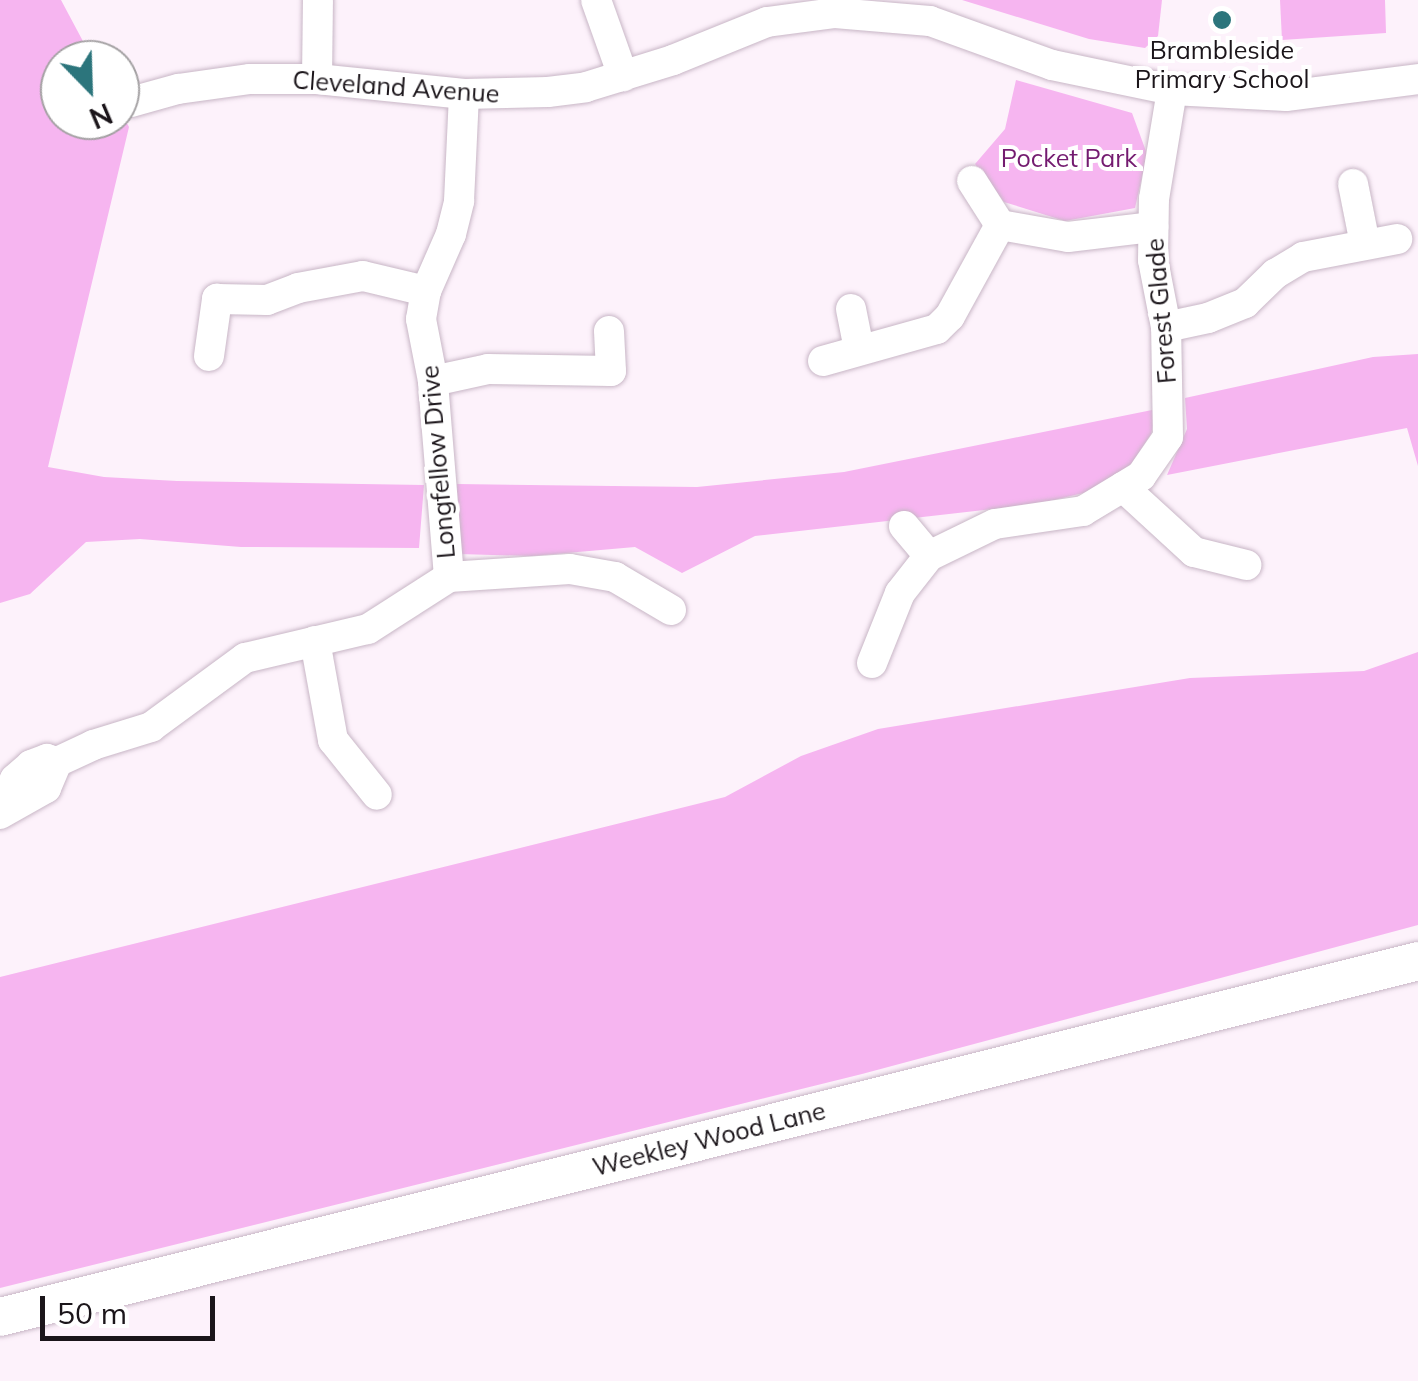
<!DOCTYPE html>
<style>
body{margin:0}
#map{position:relative;width:1418px;height:1381px;overflow:hidden;background:#fdf2fb;font-family:Mulish,sans-serif}
div>[style]{position:absolute}
.green>*{inset:0;background:#f6b5f0}
.roads{filter:drop-shadow(0 0 2px #c8b6c6) drop-shadow(0 0 2px #c8b6c6)}
.minor>*{height:30px;margin:-15px;padding:0 15px;transform-origin:15px;border-radius:15px;background:#fff}
.major>*{height:38px;margin:-19px;padding:0 19px;transform-origin:19px;border-radius:19px;background:#fff}
.dots>*{width:28px;height:28px;translate:-50% -50%;box-sizing:border-box;border:5px solid #fff;border-radius:50%}
span{translate:-50% -50%;white-space:nowrap;text-align:center;line-height:1.15;-webkit-text-stroke:8px #fff;paint-order:stroke}
.poi-label{font-size:25px;color:#1b151a}
.street-label{font-size:25px;color:#1b151a}
.park-label{font-size:25px;color:#741b70}
.north{position:absolute;left:40px;top:40px;width:100px;height:100px;box-sizing:border-box;background:#fff;border:2px solid #a4a1a3;border-radius:50%;rotate:157deg;font-size:28px;font-weight:700;line-height:40px;text-align:center;color:#1b151a}
.north::after{content:'';display:block;margin:auto;width:35px;height:45px;background:#2c757c;clip-path:polygon(50% 0,100% 100%,50% 72%,0 100%)}
.scale{position:absolute;left:40px;top:1296px;width:175px;height:45px;box-sizing:border-box;border:5px solid #1b151a;border-top:0;padding-left:12px;font-size:30px;line-height:35px;white-space:nowrap;color:#1b151a;-webkit-text-stroke:8px #fff;paint-order:stroke}
</style>
<div id="map">
<div class="green">
<div style="clip-path:polygon(0 0,61px 0,93px 60px,60px 60px,60px 120px,120px 120px,120px 110px,129px 127px,48px 467px,104px 477px,177px 481px,424px 485px,419px 548px,241px 547px,140px 539px,86px 542px,30px 594px,0 603px)"></div>
<div style="clip-path:polygon(962px 0,1162px 0,1158px 36px,1145px 48px,1089px 39px)"></div>
<div style="clip-path:polygon(1280px 0,1385px 0,1386px 33px,1282px 40px)"></div>
<div style="clip-path:polygon(1016px 80px,1132px 113px,1147px 154px,1135px 208px,1065px 221px,1004px 202px,975px 164px,1005px 129px)"></div>
<div style="clip-path:polygon(1418px 354px,1418px 466px,1407px 428px,1167px 475px,1187px 429px,1185px 398px,1373px 357px)"></div>
<div style="clip-path:polygon(1157px 409px,1151px 434px,1126px 472px,1096px 490px,1037px 504px,755px 536px,682px 573px,635px 547px,532px 556px,458px 554px,457px 484px,697px 487px,844px 472px)"></div>
<div style="clip-path:polygon(1418px 652px,1418px 925px,862px 1074px,0 1288px,0 977px,725px 797px,801px 756px,878px 729px,1190px 678px,1364px 671px)"></div>
</div>
<div class="roads">
<div class="minor">
<div style="left:596px;top:0;width:81px;rotate:70.4deg"></div>
<div style="left:317px;top:79px;width:79px;rotate:-89.3deg"></div>
<div style="left:131px;top:102px;width:49px;rotate:-15.5deg"></div>
<div style="left:178px;top:89px;width:73px;rotate:-7.9deg"></div>
<div style="left:250px;top:79px;width:67px"></div>
<div style="left:317px;top:79px;width:148px;rotate:5.8deg"></div>
<div style="left:464px;top:94px;width:84px;rotate:-1.4deg"></div>
<div style="left:548px;top:92px;width:38px;rotate:-7deg"></div>
<div style="left:586px;top:87px;width:91px;rotate:-17.2deg"></div>
<div style="left:673px;top:60px;width:101px;rotate:-22deg"></div>
<div style="left:767px;top:22px;width:69px;rotate:-7.5deg"></div>
<div style="left:835px;top:13px;width:95px;rotate:4.8deg"></div>
<div style="left:930px;top:21px;width:130px;rotate:19.8deg"></div>
<div style="left:1052px;top:65px;width:123px;rotate:11.8deg"></div>
<div style="left:1172px;top:90px;width:114px;rotate:3deg"></div>
<div style="left:1286px;top:96px;width:133px;rotate:-7.3deg"></div>
<div style="left:972px;top:181px;width:52px;rotate:57.5deg"></div>
<div style="left:1353px;top:184px;width:61px;rotate:78.7deg"></div>
<div style="left:851px;top:309px;width:41px;rotate:78.7deg"></div>
<div style="left:1166px;top:327px;width:43px;rotate:-12.1deg"></div>
<div style="left:1208px;top:318px;width:40px;rotate:-22deg"></div>
<div style="left:1245px;top:303px;width:42px;rotate:-44deg"></div>
<div style="left:1275px;top:274px;width:33px;rotate:-31deg"></div>
<div style="left:1303px;top:257px;width:96px;rotate:-10.8deg"></div>
<div style="left:209px;top:356px;width:58px;rotate:-82deg"></div>
<div style="left:217px;top:299px;width:50px;rotate:1.1deg"></div>
<div style="left:267px;top:300px;width:33px;rotate:-21deg"></div>
<div style="left:298px;top:288px;width:66px;rotate:-10.5deg"></div>
<div style="left:363px;top:276px;width:65px;rotate:13.4deg"></div>
<div style="left:823px;top:361px;width:118px;rotate:-15.7deg"></div>
<div style="left:937px;top:329px;width:18px;rotate:-45deg"></div>
<div style="left:950px;top:316px;width:104px;rotate:-61.2deg"></div>
<div style="left:1000px;top:225px;width:69px;rotate:10deg"></div>
<div style="left:1068px;top:237px;width:86px;rotate:-6.7deg"></div>
<div style="left:433px;top:381px;width:56px;rotate:-12.3deg"></div>
<div style="left:488px;top:369px;width:123px;rotate:0.9deg"></div>
<div style="left:611px;top:371px;width:40px;rotate:-92.9deg"></div>
<div style="left:1123px;top:487px;width:96px;rotate:42.5deg"></div>
<div style="left:1194px;top:552px;width:54px;rotate:14deg"></div>
<div style="left:904px;top:526px;width:39px;rotate:50deg"></div>
<div style="left:449px;top:577px;width:121px;rotate:-3.8deg"></div>
<div style="left:570px;top:569px;width:46px;rotate:10.1deg"></div>
<div style="left:615px;top:577px;width:65px;rotate:30.5deg"></div>
<div style="left:315px;top:641px;width:101px;rotate:79.7deg"></div>
<div style="left:333px;top:740px;width:70px;rotate:51.3deg"></div>
<div style="left:872px;top:663px;width:75px;rotate:-68.2deg"></div>
<div style="left:900px;top:593px;width:47px;rotate:-51.9deg"></div>
<div style="left:929px;top:556px;width:73px;rotate:-25.9deg"></div>
<div style="left:995px;top:524px;width:89px;rotate:-8.4deg"></div>
<div style="left:1083px;top:511px;width:68px;rotate:-31.1deg"></div>
<div style="left:1141px;top:476px;width:47px;rotate:-55.3deg"></div>
<div style="left:1168px;top:437px;width:110px;rotate:-91deg"></div>
<div style="left:1166px;top:327px;width:68px;rotate:-101deg"></div>
<div style="left:1153px;top:260px;width:61px;rotate:-89.1deg"></div>
<div style="left:1154px;top:199px;width:110px;rotate:-80.6deg"></div>
<div style="left:11px;top:804px;width:12px;rotate:-99deg"></div>
<div style="left:9px;top:792px;width:14px;rotate:-65deg"></div>
<div style="left:15px;top:779px;width:21px;rotate:-41deg"></div>
<div style="left:31px;top:765px;width:17px;rotate:-21deg"></div>
<div style="left:47px;top:759px;width:10px;rotate:17deg"></div>
<div style="left:57px;top:762px;width:40px;rotate:-25deg"></div>
<div style="left:93px;top:745px;width:61px;rotate:-17.2deg"></div>
<div style="left:151px;top:727px;width:117px;rotate:-36.3deg"></div>
<div style="left:245px;top:658px;width:126px;rotate:-13.3deg"></div>
<div style="left:368px;top:629px;width:96px;rotate:-32.7deg"></div>
<div style="left:449px;top:577px;width:197px;rotate:-94.7deg"></div>
<div style="left:433px;top:381px;width:63px;rotate:-101deg"></div>
<div style="left:421px;top:319px;width:28px;rotate:-80deg"></div>
<div style="left:426px;top:291px;width:62px;rotate:-66.3deg"></div>
<div style="left:451px;top:234px;width:34px;rotate:-76deg"></div>
<div style="left:459px;top:201px;width:107px;rotate:-87.3deg"></div>
<div style="left:0;top:814px;width:53px;rotate:-29.5deg"></div>
<div style="left:46px;top:788px;width:28px;rotate:-67deg"></div>
</div>
<div class="major">
<div style="left:0;top:1317px;width:1462px;rotate:-14.09deg"></div>
</div>
</div>
<div class="dots">
<div style="left:1222px;top:20px;background:#2c757c"></div>
</div>
<div class="poi-label">
<span style="left:1222px;top:65px">Brambleside<br>Primary School</span>
</div>
<div class="street-label">
<span style="left:396px;top:87px;rotate:4deg">Cleveland Avenue</span>
<span style="left:1161px;top:311px;rotate:-95deg">Forest Glade</span>
<span style="left:438px;top:462px;rotate:-95deg">Longfellow Drive</span>
<span style="left:709px;top:1139px;rotate:-14deg">Weekley Wood Lane</span>
</div>
<div class="park-label">
<span style="left:1069px;top:158px">Pocket Park</span>
</div>
<div class="north">N</div>
<div class="scale">50 m</div>
</div>
